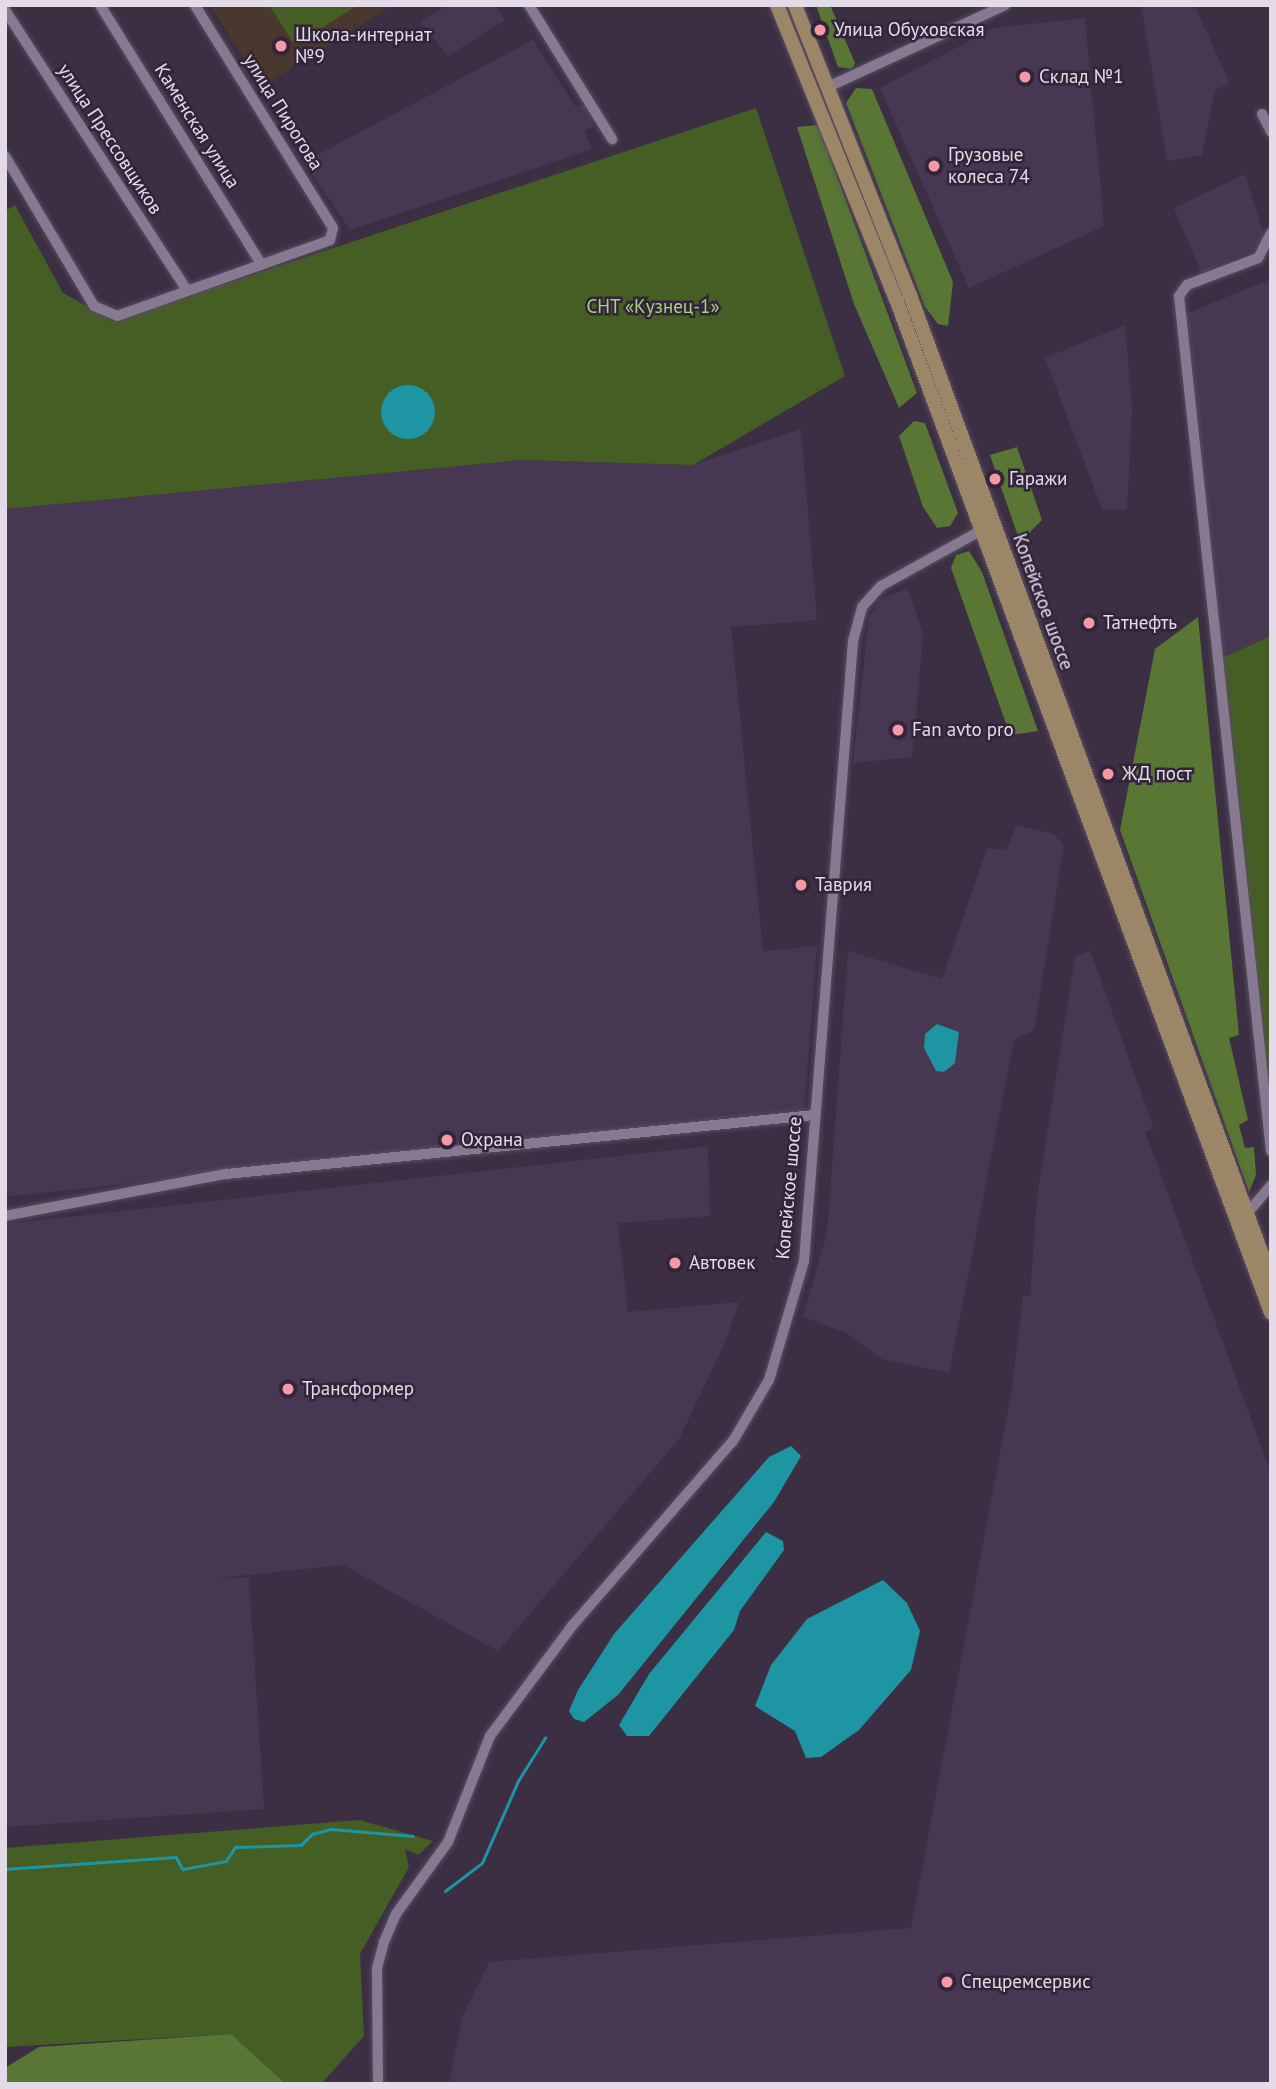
<!DOCTYPE html>
<meta charset="utf-8">
<style>
body{margin:0}
#map{position:relative;width:1276px;height:2089px;overflow:hidden;background:#3c2f44;font-family:"PT Sans",sans-serif}
div>[style]{position:absolute}
.built>*{inset:0;background:#483752}
.education>*{inset:0;background:#4a382f}
.green>*{inset:0;background:#455e24}
.forest>*{inset:0;background:#597634}
.water>*{inset:0;background:#1d95a2}
.round{border-radius:50%}
.stream>*{height:2.5px;margin:-1.25px;padding:0 1.25px;transform-origin:1.25px;border-radius:1.25px;background:#1d95a2}
.roads{filter:drop-shadow(0 0 2px #594d5f) drop-shadow(0 0 2px #594d5f)}
.minor>*{height:10px;margin:-5px;padding:0 5px;transform-origin:5px;border-radius:5px;background:#887992}
.major>*{height:14px;margin:-7px;padding:0 7px;transform-origin:7px;border-radius:7px;background:#9b8668}
.dots>*{width:19px;height:19px;translate:-50% -50%;box-sizing:border-box;border:4px solid #32253a;border-radius:50%}
span{translate:-50% -50%;white-space:nowrap;text-align:center;line-height:1.15;-webkit-text-stroke:5px #32253a;paint-order:stroke}
.poi-label{font-size:19px;color:#e4dbe9}
.left{translate:0 -50%;text-align:left}
.street-label{font-size:19px;color:#e4dbe9}
.park-label{font-size:19px;color:#a9d477}
.frame{position:absolute;inset:0;border:7px solid #e4dbe9;pointer-events:none}
</style>
<div id="map">
<div class="built">
<div style="clip-path:polygon(448px 5px,494px 5px,505px 20px,448px 56px,420px 21px)"></div>
<div style="clip-path:polygon(1141px 5px,1194px 5px,1230px 83px,1215px 90px,1202px 155px,1167px 161px)"></div>
<div style="clip-path:polygon(1085px 18px,1104px 226px,969px 288px,880px 88px,994px 28px)"></div>
<div style="clip-path:polygon(533px 40px,575px 106px,586px 105px,594px 127px,584px 130px,592px 149px,350px 230px,304px 162px)"></div>
<div style="clip-path:polygon(1245px 174px,1267px 244px,1201px 273px,1174px 208px)"></div>
<div style="clip-path:polygon(1271px 279px,1271px 636px,1218px 659px,1183px 315px)"></div>
<div style="clip-path:polygon(1125px 325px,1132px 408px,1127px 510px,1102px 509px,1045px 358px)"></div>
<div style="clip-path:polygon(801px 429px,817px 620px,731px 627px,763px 951px,817px 946px,804px 1109px,5px 1197px,5px 509px,522px 460px,693px 465px)"></div>
<div style="clip-path:polygon(908px 588px,923px 634px,912px 757px,853px 763px,869px 617px,881px 599px)"></div>
<div style="clip-path:polygon(1017px 825px,1053px 834px,1064px 845px,1034px 1030px,1014px 1040px,949px 1373px,882px 1359px,847px 1333px,803px 1317px,827px 1233px,848px 951px,942px 979px,987px 848px,1006px 850px)"></div>
<div style="clip-path:polygon(1090px 950px,1154px 1129px,1145px 1132px,1271px 1473px,1271px 2084px,449px 2084px,462px 2017px,489px 1962px,911px 1928px,1011px 1394px,1023px 1296px,1030px 1296px,1037px 1198px,1075px 957px)"></div>
<div style="clip-path:polygon(708px 1146px,710px 1216px,618px 1223px,628px 1312px,739px 1302px,724px 1345px,679px 1439px,498px 1651px,343px 1565px,218px 1578px,249px 1578px,264px 1809px,5px 1827px,5px 1224px)"></div>
</div>
<div class="education">
<div style="clip-path:polygon(210px 5px,393px 5px,261px 87px)"></div>
</div>
<div class="green">
<div style="clip-path:polygon(269px 5px,358px 5px,295px 45px)"></div>
<div style="clip-path:polygon(756px 108px,845px 376px,693px 465px,522px 460px,5px 509px,5px 211px,15px 205px,63px 293px,113px 321px)"></div>
<div style="clip-path:polygon(1271px 636px,1271px 1088px,1260px 1056px,1219px 659px)"></div>
<div style="clip-path:polygon(360px 1820px,433px 1841px,418px 1855px,405px 1849px,409px 1867px,360px 1954px,364px 2036px,321px 2084px,286px 2084px,231px 2034px,5px 2047px,5px 1848px)"></div>
</div>
<div class="forest">
<div style="clip-path:polygon(816px 5px,830px 5px,855px 63px,852px 69px,838px 67px)"></div>
<div style="clip-path:polygon(856px 88px,872px 89px,953px 282px,948px 326px,938px 324px,925px 307px,846px 103px)"></div>
<div style="clip-path:polygon(818px 125px,917px 393px,899px 408px,854px 304px,797px 127px)"></div>
<div style="clip-path:polygon(914px 421px,925px 423px,958px 513px,950px 526px,937px 528px,923px 507px,899px 436px)"></div>
<div style="clip-path:polygon(1017px 447px,1042px 520px,1020px 542px,990px 455px)"></div>
<div style="clip-path:polygon(969px 551px,982px 572px,1038px 731px,1010px 735px,951px 568px,956px 555px)"></div>
<div style="clip-path:polygon(1198px 617px,1239px 1035px,1229px 1038px,1248px 1120px,1239px 1125px,1245px 1148px,1254px 1147px,1256px 1175px,1249px 1192px,1120px 830px,1155px 649px)"></div>
<div style="clip-path:polygon(231px 2034px,286px 2084px,5px 2084px,5px 2068px,39px 2047px)"></div>
</div>
<div class="water">
<div class="round" style="left:381px;top:385px;width:54px;height:54px"></div>
<div style="clip-path:polygon(937px 1024px,959px 1032px,955px 1063px,944px 1072px,936px 1071px,924px 1048px,925px 1034px)"></div>
<div style="clip-path:polygon(791px 1446px,801px 1456px,774px 1502px,618px 1695px,584px 1722px,574px 1719px,569px 1711px,578px 1690px,614px 1634px,769px 1457px)"></div>
<div style="clip-path:polygon(766px 1532px,783px 1541px,784px 1550px,740px 1611px,734px 1630px,649px 1736px,627px 1736px,619px 1725px,649px 1674px)"></div>
<div style="clip-path:polygon(883px 1580px,907px 1603px,920px 1631px,911px 1670px,859px 1730px,821px 1757px,806px 1758px,795px 1731px,755px 1706px,771px 1665px,807px 1619px)"></div>
</div>
<div class="stream">
<div style="left:5px;top:1869px;width:171px;rotate:-4deg"></div>
<div style="left:176px;top:1857px;width:14px;rotate:60deg"></div>
<div style="left:183px;top:1869px;width:44px;rotate:-10.5deg"></div>
<div style="left:226px;top:1861px;width:17px;rotate:-57deg"></div>
<div style="left:235px;top:1847px;width:66px;rotate:-1.7deg"></div>
<div style="left:301px;top:1845px;width:16px;rotate:-45deg"></div>
<div style="left:312px;top:1834px;width:20px;rotate:-15deg"></div>
<div style="left:331px;top:1829px;width:82px;rotate:4.9deg"></div>
<div style="left:445px;top:1891px;width:46px;rotate:-37.1deg"></div>
<div style="left:482px;top:1863px;width:90px;rotate:-66.3deg"></div>
<div style="left:518px;top:1781px;width:51px;rotate:-57.9deg"></div>
</div>
<div class="roads">
<div class="minor">
<div style="left:100px;top:5px;width:306px;rotate:58.1deg"></div>
<div style="left:529px;top:5px;width:158px;rotate:58.2deg"></div>
<div style="left:5px;top:10px;width:330px;rotate:57deg"></div>
<div style="left:830px;top:86px;width:193px;rotate:-24.8deg"></div>
<div style="left:1262px;top:114px;width:20px;rotate:63deg"></div>
<div style="left:5px;top:156px;width:174px;rotate:59.3deg"></div>
<div style="left:94px;top:306px;width:25px;rotate:23deg"></div>
<div style="left:117px;top:316px;width:226px;rotate:-19.6deg"></div>
<div style="left:330px;top:240px;width:12px;rotate:-76deg"></div>
<div style="left:333px;top:228px;width:262px;rotate:-121.8deg"></div>
<div style="left:1271px;top:233px;width:28px;rotate:117deg"></div>
<div style="left:1258px;top:258px;width:76px;rotate:159.2deg"></div>
<div style="left:1187px;top:285px;width:14px;rotate:126deg"></div>
<div style="left:1179px;top:296px;width:860px;rotate:83.86deg"></div>
<div style="left:1246px;top:1215px;width:39px;rotate:-50deg"></div>
<div style="left:5px;top:1216px;width:225px;rotate:-10.8deg"></div>
<div style="left:226px;top:1174px;width:591px;rotate:-5.73deg"></div>
<div style="left:378px;top:2084px;width:116px;rotate:-90.5deg"></div>
<div style="left:377px;top:1968px;width:27px;rotate:-75deg"></div>
<div style="left:384px;top:1942px;width:30px;rotate:-67deg"></div>
<div style="left:396px;top:1914px;width:89px;rotate:-54.2deg"></div>
<div style="left:448px;top:1842px;width:114px;rotate:-68.4deg"></div>
<div style="left:490px;top:1736px;width:137px;rotate:-53.3deg"></div>
<div style="left:572px;top:1626px;width:245px;rotate:-49deg"></div>
<div style="left:733px;top:1441px;width:71px;rotate:-59.5deg"></div>
<div style="left:769px;top:1380px;width:124px;rotate:-73.6deg"></div>
<div style="left:804px;top:1261px;width:622px;rotate:-85.48deg"></div>
<div style="left:853px;top:641px;width:35px;rotate:-75deg"></div>
<div style="left:862px;top:607px;width:28px;rotate:-48deg"></div>
<div style="left:881px;top:586px;width:115px;rotate:-29deg"></div>
</div>
<div class="major">
<div style="left:777px;top:5px;width:317px;rotate:68deg"></div>
<div style="left:896px;top:299px;width:1081px;rotate:69.7deg"></div>
<div style="left:795px;top:5px;width:312px;rotate:68.4deg"></div>
<div style="left:910px;top:295px;width:1048px;rotate:69.85deg"></div>
</div>
</div>
<div class="dots">
<div style="left:820px;top:30px;background:#f49aa4"></div>
<div style="left:281px;top:46px;background:#f49aa4"></div>
<div style="left:1025px;top:77px;background:#f49aa4"></div>
<div style="left:934px;top:166px;background:#f49aa4"></div>
<div style="left:995px;top:479px;background:#f49aa4"></div>
<div style="left:1089px;top:623px;background:#f49aa4"></div>
<div style="left:898px;top:730px;background:#f49aa4"></div>
<div style="left:1108px;top:774px;background:#f49aa4"></div>
<div style="left:801px;top:885px;background:#f49aa4"></div>
<div style="left:447px;top:1140px;background:#f49aa4"></div>
<div style="left:675px;top:1263px;background:#f49aa4"></div>
<div style="left:288px;top:1389px;background:#f49aa4"></div>
<div style="left:947px;top:1982px;background:#f49aa4"></div>
</div>
<div class="poi-label">
<span class="left" style="left:834px;top:30px">Улица Обуховская</span>
<span class="left" style="left:295px;top:46px">Школа-интернат<br>№9</span>
<span class="left" style="left:1039px;top:77px">Склад №1</span>
<span class="left" style="left:948px;top:166px">Грузовые<br>колеса 74</span>
<span class="left" style="left:1009px;top:479px">Гаражи</span>
<span class="left" style="left:1103px;top:623px">Татнефть</span>
<span class="left" style="left:912px;top:730px">Fan avto pro</span>
<span class="left" style="left:1122px;top:774px">ЖД пост</span>
<span class="left" style="left:815px;top:885px">Таврия</span>
<span class="left" style="left:461px;top:1140px">Охрана</span>
<span class="left" style="left:689px;top:1263px">Автовек</span>
<span class="left" style="left:302px;top:1389px">Трансформер</span>
<span class="left" style="left:961px;top:1982px">Спецремсервис</span>
</div>
<div class="street-label">
<span style="left:283px;top:112px;rotate:58deg">улица Пирогова</span>
<span style="left:197px;top:126px;rotate:58deg">Каменская улица</span>
<span style="left:110px;top:139px;rotate:57deg">улица Прессовщиков</span>
<span style="left:1043px;top:602px;rotate:70deg">Копейское шоссе</span>
<span style="left:789px;top:1188px;rotate:-85deg">Копейское шоссе</span>
</div>
<div class="park-label">
<span style="left:653px;top:307px">СНТ «Кузнец-1»</span>
</div>
<div class="frame"></div>
</div>
